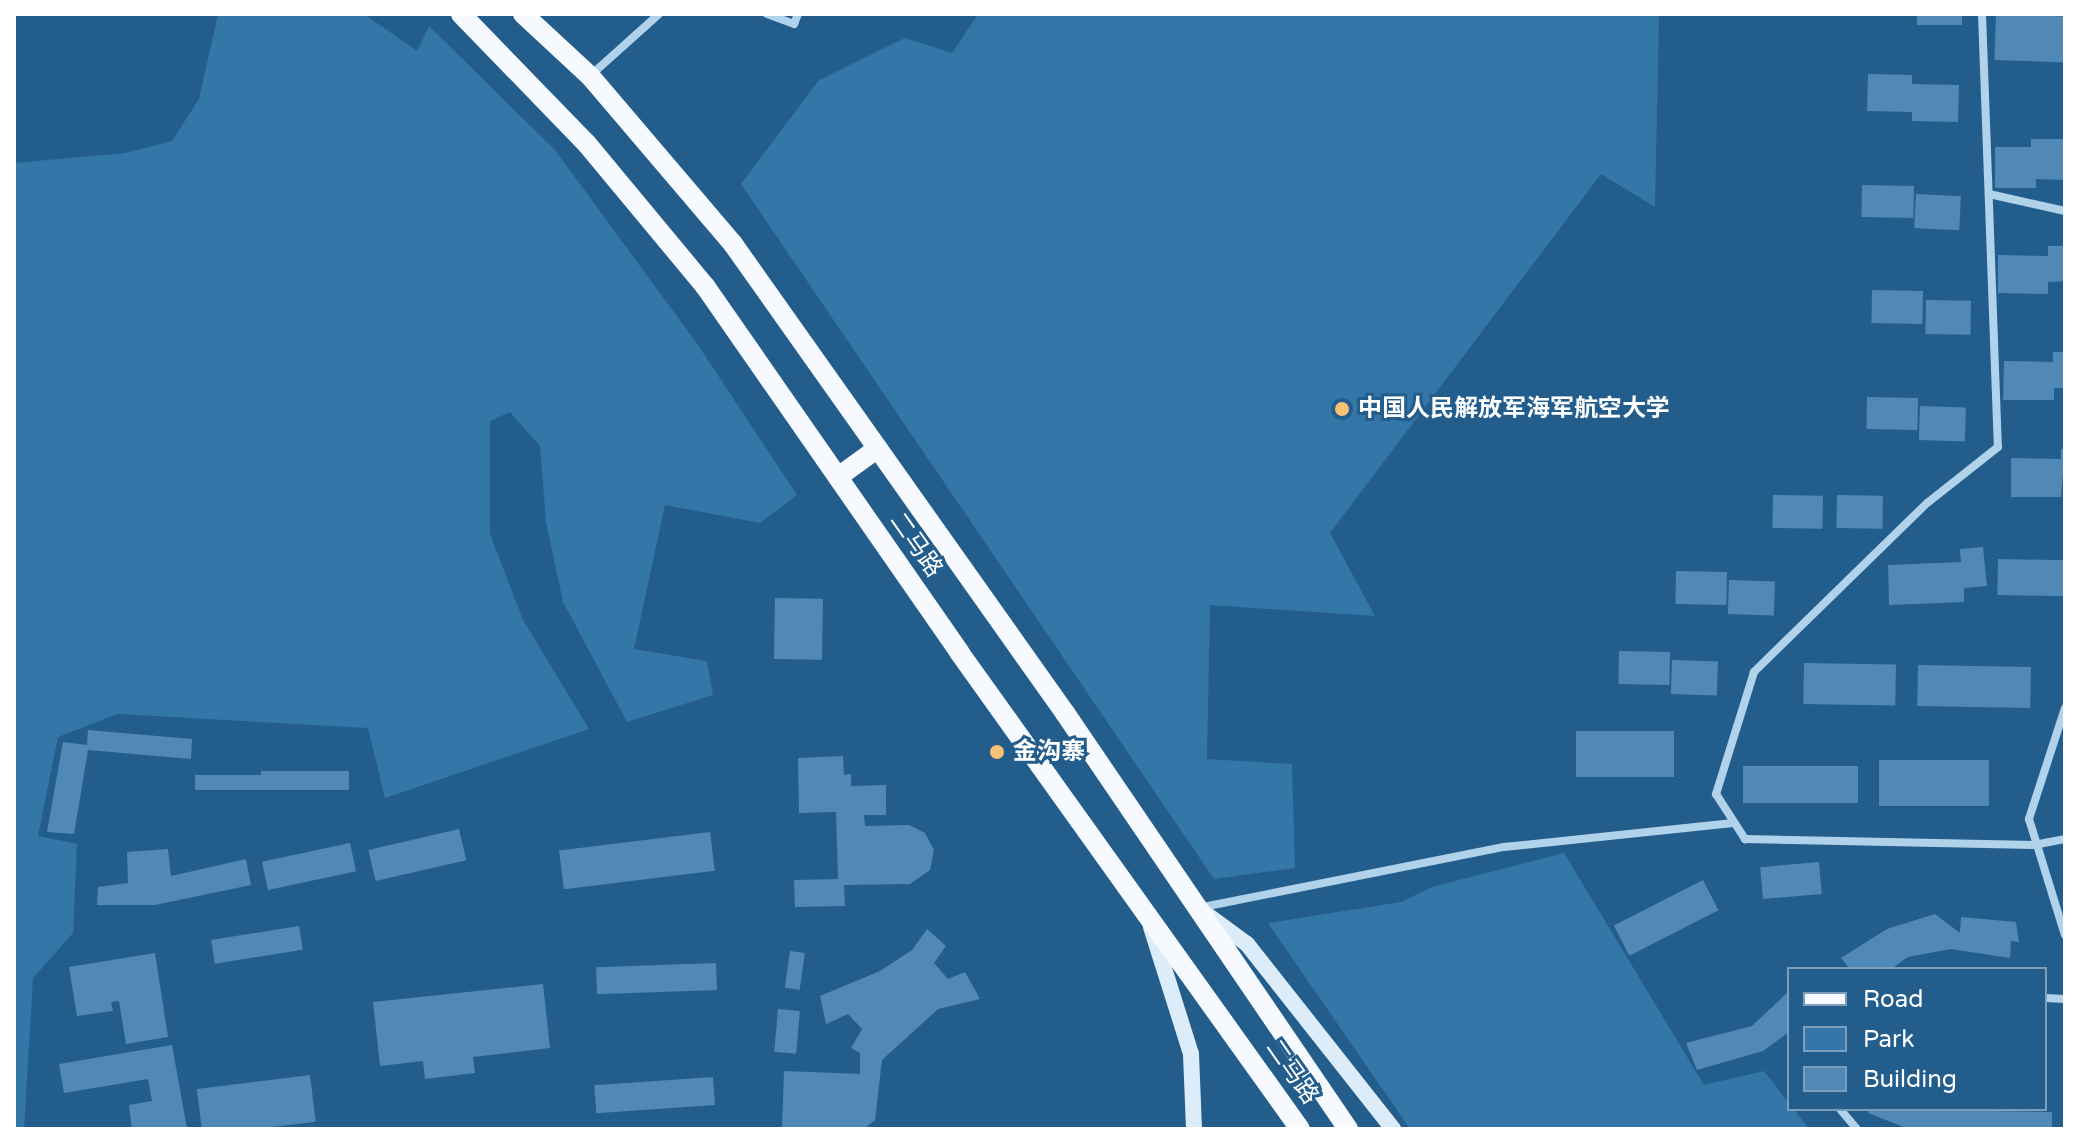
<!DOCTYPE html>
<meta charset="utf-8">
<style>
body{margin:0}
#map{position:relative;width:2079px;height:1143px;overflow:hidden;background:#235d8c;font-family:"Varela Round","Noto Sans SC",sans-serif}
div>[style]{position:absolute}
.green>*{inset:0;background:#3476a7}
.building>*{inset:0;background:#5089b5;transform-origin:0 0}
.street>*{height:8px;margin:-4px;padding:0 4px;transform-origin:4px;border-radius:4px;background:#b1d2eb}
.secondary>*{height:16px;margin:-8px;padding:0 8px;transform-origin:8px;border-radius:8px;background:#dcecf9}
.primary>*{height:20px;margin:-10px;padding:0 10px;transform-origin:10px;border-radius:10px;background:#f6fafe}
.dots>*{width:22px;height:22px;translate:-50% -50%;box-sizing:border-box;border:4px solid #235d8c;border-radius:50%}
span{translate:-50% -50%;white-space:nowrap;text-align:center;line-height:1.15;-webkit-text-stroke:6px #235d8c;paint-order:stroke}
.poi-label{font-size:24px;color:#fff;font-weight:700}
.left{translate:0 -50%;text-align:left}
.street-label{font-size:24px;color:#fff}
.frame{position:absolute;inset:0;border:16px solid #fff;pointer-events:none}
.legend{position:absolute;left:1787px;top:967px;width:260px;height:144px;box-sizing:border-box;background:#235d8c;border:2px solid #7b9eba;margin:0;padding:10px 14px;list-style:none;font-size:24px;color:#fff}
.legend li{display:flex;align-items:center;gap:16px;height:40px}
.legend b{width:40px;border:2px solid #7b9eba}
</style>
<div id="map">
<div class="green">
<div style="clip-path:polygon(218px 14px,364px 14px,417px 51px,429px 26px,555px 150px,698px 345px,797px 495px,760px 523px,665px 505px,634px 649px,707px 661px,713px 695px,627px 722px,563px 602px,546px 522px,540px 446px,510px 412px,490px 421px,490px 534px,523px 620px,589px 729px,385px 798px,368px 728px,117px 714px,58px 737px,38px 836px,77px 844px,73px 933px,33px 978px,24px 1129px,14px 1129px,14px 163px,125px 153px,172px 141px,199px 99px)"></div>
<div style="clip-path:polygon(978px 14px,1659px 14px,1655px 207px,1601px 174px,1330px 533px,1375px 616px,1210px 605px,1207px 759px,1292px 764px,1295px 868px,1214px 879px,741px 184px,819px 80px,905px 38px,952px 53px)"></div>
<div style="clip-path:polygon(1564px 853px,1704px 1085px,1764px 1071px,1809px 1129px,1410px 1129px,1268px 923px,1401px 902px,1432px 887px)"></div>
</div>
<div class="building">
<div style="left:1917px;top:14px;width:45px;height:11px"></div>
<div style="left:1996px;top:14px;width:69px;height:46px;rotate:2deg"></div>
<div style="clip-path:polygon(1868px 74px,1912px 75px,1912px 84px,1959px 85px,1958px 122px,1912px 121px,1912px 112px,1867px 111px)"></div>
<div style="clip-path:polygon(2031px 139px,2065px 139px,2065px 180px,2036px 179px,2036px 188px,1995px 188px,1995px 147px,2031px 147px)"></div>
<div style="left:1862px;top:185px;width:52px;height:32px;rotate:1deg"></div>
<div style="left:1916px;top:194px;width:45px;height:34px;rotate:3deg"></div>
<div style="clip-path:polygon(2048px 246px,2065px 246px,2065px 281px,2048px 282px,2048px 294px,1998px 293px,1998px 255px,2048px 256px)"></div>
<div style="left:1872px;top:290px;width:51px;height:33px;rotate:1deg"></div>
<div style="left:1926px;top:300px;width:45px;height:34px;rotate:1deg"></div>
<div style="clip-path:polygon(2053px 352px,2065px 352px,2065px 388px,2054px 388px,2054px 400px,2003px 400px,2004px 361px,2053px 362px)"></div>
<div style="left:1867px;top:397px;width:51px;height:32px;rotate:1deg"></div>
<div style="left:1920px;top:406px;width:46px;height:34px;rotate:2deg"></div>
<div style="clip-path:polygon(2061px 449px,2065px 449px,2061px 497px,2011px 497px,2011px 458px,2061px 459px)"></div>
<div style="left:1773px;top:495px;width:50px;height:33px;rotate:1deg"></div>
<div style="left:1837px;top:495px;width:46px;height:33px;rotate:1deg"></div>
<div style="clip-path:polygon(1983px 547px,1987px 586px,1964px 588px,1964px 602px,1889px 605px,1888px 565px,1961px 562px,1960px 549px)"></div>
<div style="left:1998px;top:559px;width:67px;height:36px;rotate:1deg"></div>
<div style="left:1676px;top:571px;width:51px;height:33px;rotate:1deg"></div>
<div style="left:1729px;top:580px;width:46px;height:34px;rotate:2deg"></div>
<div style="left:775px;top:598px;width:48px;height:61px;rotate:1deg"></div>
<div style="left:1619px;top:651px;width:51px;height:33px;rotate:1deg"></div>
<div style="left:1672px;top:660px;width:46px;height:34px;rotate:2deg"></div>
<div style="left:1804px;top:663px;width:92px;height:41px;rotate:1deg"></div>
<div style="left:1918px;top:665px;width:113px;height:41px;rotate:1deg"></div>
<div style="clip-path:polygon(88px 730px,192px 739px,191px 759px,88px 750px,74px 834px,47px 832px,63px 742px,87px 745px)"></div>
<div style="left:1674px;top:731px;width:46px;height:98px;rotate:90deg"></div>
<div style="clip-path:polygon(843px 756px,844px 775px,851px 774px,851px 786px,886px 785px,886px 815px,864px 815px,865px 826px,909px 825px,925px 833px,934px 850px,930px 870px,910px 884px,844px 885px,845px 906px,795px 907px,794px 880px,838px 879px,836px 812px,799px 813px,798px 758px)"></div>
<div style="left:1879px;top:760px;width:110px;height:46px"></div>
<div style="left:1743px;top:766px;width:115px;height:37px"></div>
<div style="clip-path:polygon(261px 771px,349px 771px,349px 790px,195px 790px,195px 775px,261px 775px)"></div>
<div style="left:459px;top:829px;width:32px;height:93px;rotate:77deg"></div>
<div style="left:710px;top:832px;width:39px;height:152px;rotate:83deg"></div>
<div style="left:350px;top:843px;width:29px;height:90px;rotate:78deg"></div>
<div style="clip-path:polygon(168px 849px,171px 876px,246px 859px,251px 885px,155px 905px,97px 905px,98px 887px,128px 883px,127px 852px)"></div>
<div style="left:1819px;top:862px;width:32px;height:59px;rotate:85deg"></div>
<div style="left:1703px;top:880px;width:34px;height:100px;rotate:63deg"></div>
<div style="clip-path:polygon(1935px 914px,1960px 933px,1961px 917px,2016px 922px,2019px 942px,2011px 941px,2010px 958px,1951px 949px,1908px 957px,1891px 969px,1850px 969px,1841px 958px,1887px 929px)"></div>
<div style="left:299px;top:926px;width:24px;height:89px;rotate:81deg"></div>
<div style="clip-path:polygon(927px 929px,946px 946px,934px 963px,948px 979px,965px 972px,980px 999px,938px 1009px,882px 1060px,875px 1120px,865px 1128px,782px 1127px,784px 1071px,860px 1074px,860px 1053px,851px 1048px,862px 1029px,848px 1014px,826px 1024px,820px 996px,880px 971px,912px 950px)"></div>
<div style="left:790px;top:951px;width:15px;height:37px;rotate:8deg"></div>
<div style="clip-path:polygon(155px 953px,168px 1037px,126px 1044px,119px 1001px,111px 1002px,113px 1011px,77px 1016px,69px 967px)"></div>
<div style="left:716px;top:963px;width:27px;height:120px;rotate:88deg"></div>
<div style="clip-path:polygon(543px 984px,550px 1048px,473px 1057px,475px 1073px,425px 1079px,423px 1061px,380px 1066px,373px 1002px)"></div>
<div style="clip-path:polygon(1789px 991px,1789px 1032px,1763px 1051px,1697px 1070px,1686px 1043px,1752px 1026px)"></div>
<div style="left:778px;top:1009px;width:22px;height:43px;rotate:5deg"></div>
<div style="clip-path:polygon(172px 1045px,187px 1129px,132px 1129px,129px 1105px,152px 1101px,148px 1079px,64px 1093px,59px 1064px)"></div>
<div style="left:310px;top:1075px;width:47px;height:114px;rotate:83deg"></div>
<div style="left:713px;top:1077px;width:28px;height:119px;rotate:86deg"></div>
<div style="clip-path:polygon(1869px 1109px,2052px 1112px,2052px 1129px,1909px 1129px,1868px 1113px)"></div>
</div>
<div class="street">
<div style="left:767px;top:14px;width:29px;rotate:20deg"></div>
<div style="left:794px;top:24px;width:11px;rotate:-68deg"></div>
<div style="left:1982px;top:14px;width:433px;rotate:87.9deg"></div>
<div style="left:1998px;top:447px;width:90px;rotate:141.7deg"></div>
<div style="left:1927px;top:503px;width:242px;rotate:135.7deg"></div>
<div style="left:1754px;top:672px;width:128px;rotate:107.3deg"></div>
<div style="left:1716px;top:794px;width:54px;rotate:57.2deg"></div>
<div style="left:1745px;top:839px;width:289px;rotate:1.2deg"></div>
<div style="left:2034px;top:845px;width:32px;rotate:-11deg"></div>
<div style="left:591px;top:75px;width:91px;rotate:-41.9deg"></div>
<div style="left:1989px;top:194px;width:78px;rotate:12.6deg"></div>
<div style="left:2065px;top:708px;width:117px;rotate:108deg"></div>
<div style="left:2029px;top:819px;width:121px;rotate:72.8deg"></div>
<div style="left:1198px;top:908px;width:312px;rotate:-11.3deg"></div>
<div style="left:1504px;top:847px;width:228px;rotate:-6deg"></div>
<div style="left:2045px;top:998px;width:20px;rotate:3deg"></div>
<div style="left:1840px;top:1109px;width:26px;rotate:50deg"></div>
</div>
<div class="secondary">
<div style="left:1206px;top:914px;width:51px;rotate:36.2deg"></div>
<div style="left:1247px;top:944px;width:236px;rotate:51.7deg"></div>
<div style="left:1151px;top:927px;width:133px;rotate:72.5deg"></div>
<div style="left:1191px;top:1054px;width:75px;rotate:87.7deg"></div>
</div>
<div class="primary">
<div style="left:461px;top:14px;width:181px;rotate:45.9deg"></div>
<div style="left:587px;top:144px;width:185px;rotate:50.3deg"></div>
<div style="left:705px;top:286px;width:446px;rotate:55.2deg"></div>
<div style="left:959px;top:652px;width:586px;rotate:54.44deg"></div>
<div style="left:523px;top:14px;width:91px;rotate:42.8deg"></div>
<div style="left:590px;top:76px;width:221px;rotate:49.6deg"></div>
<div style="left:733px;top:244px;width:575px;rotate:54.71deg"></div>
<div style="left:1065px;top:713px;width:503px;rotate:55.77deg"></div>
<div style="left:838px;top:477px;width:49px;rotate:-35.9deg"></div>
</div>
<div class="dots">
<div style="left:1342px;top:409px;background:#f7c174"></div>
<div style="left:997px;top:752px;background:#f7c174"></div>
</div>
<div class="poi-label">
<span class="left" style="left:1358px;top:409px">中国人民解放军海军航空大学</span>
<span class="left" style="left:1013px;top:752px">金沟寨</span>
</div>
<div class="street-label">
<span style="left:916px;top:545px;rotate:55deg">二马路</span>
<span style="left:1292px;top:1072px;rotate:55deg">二马路</span>
</div>
<div class="frame"></div>
<ul class="legend">
<li><b style="height:10px;background:#f6fafe"></b>Road</li>
<li><b style="height:22px;background:#3476a7"></b>Park</li>
<li><b style="height:22px;background:#5089b5"></b>Building</li>
</ul>
</div>
